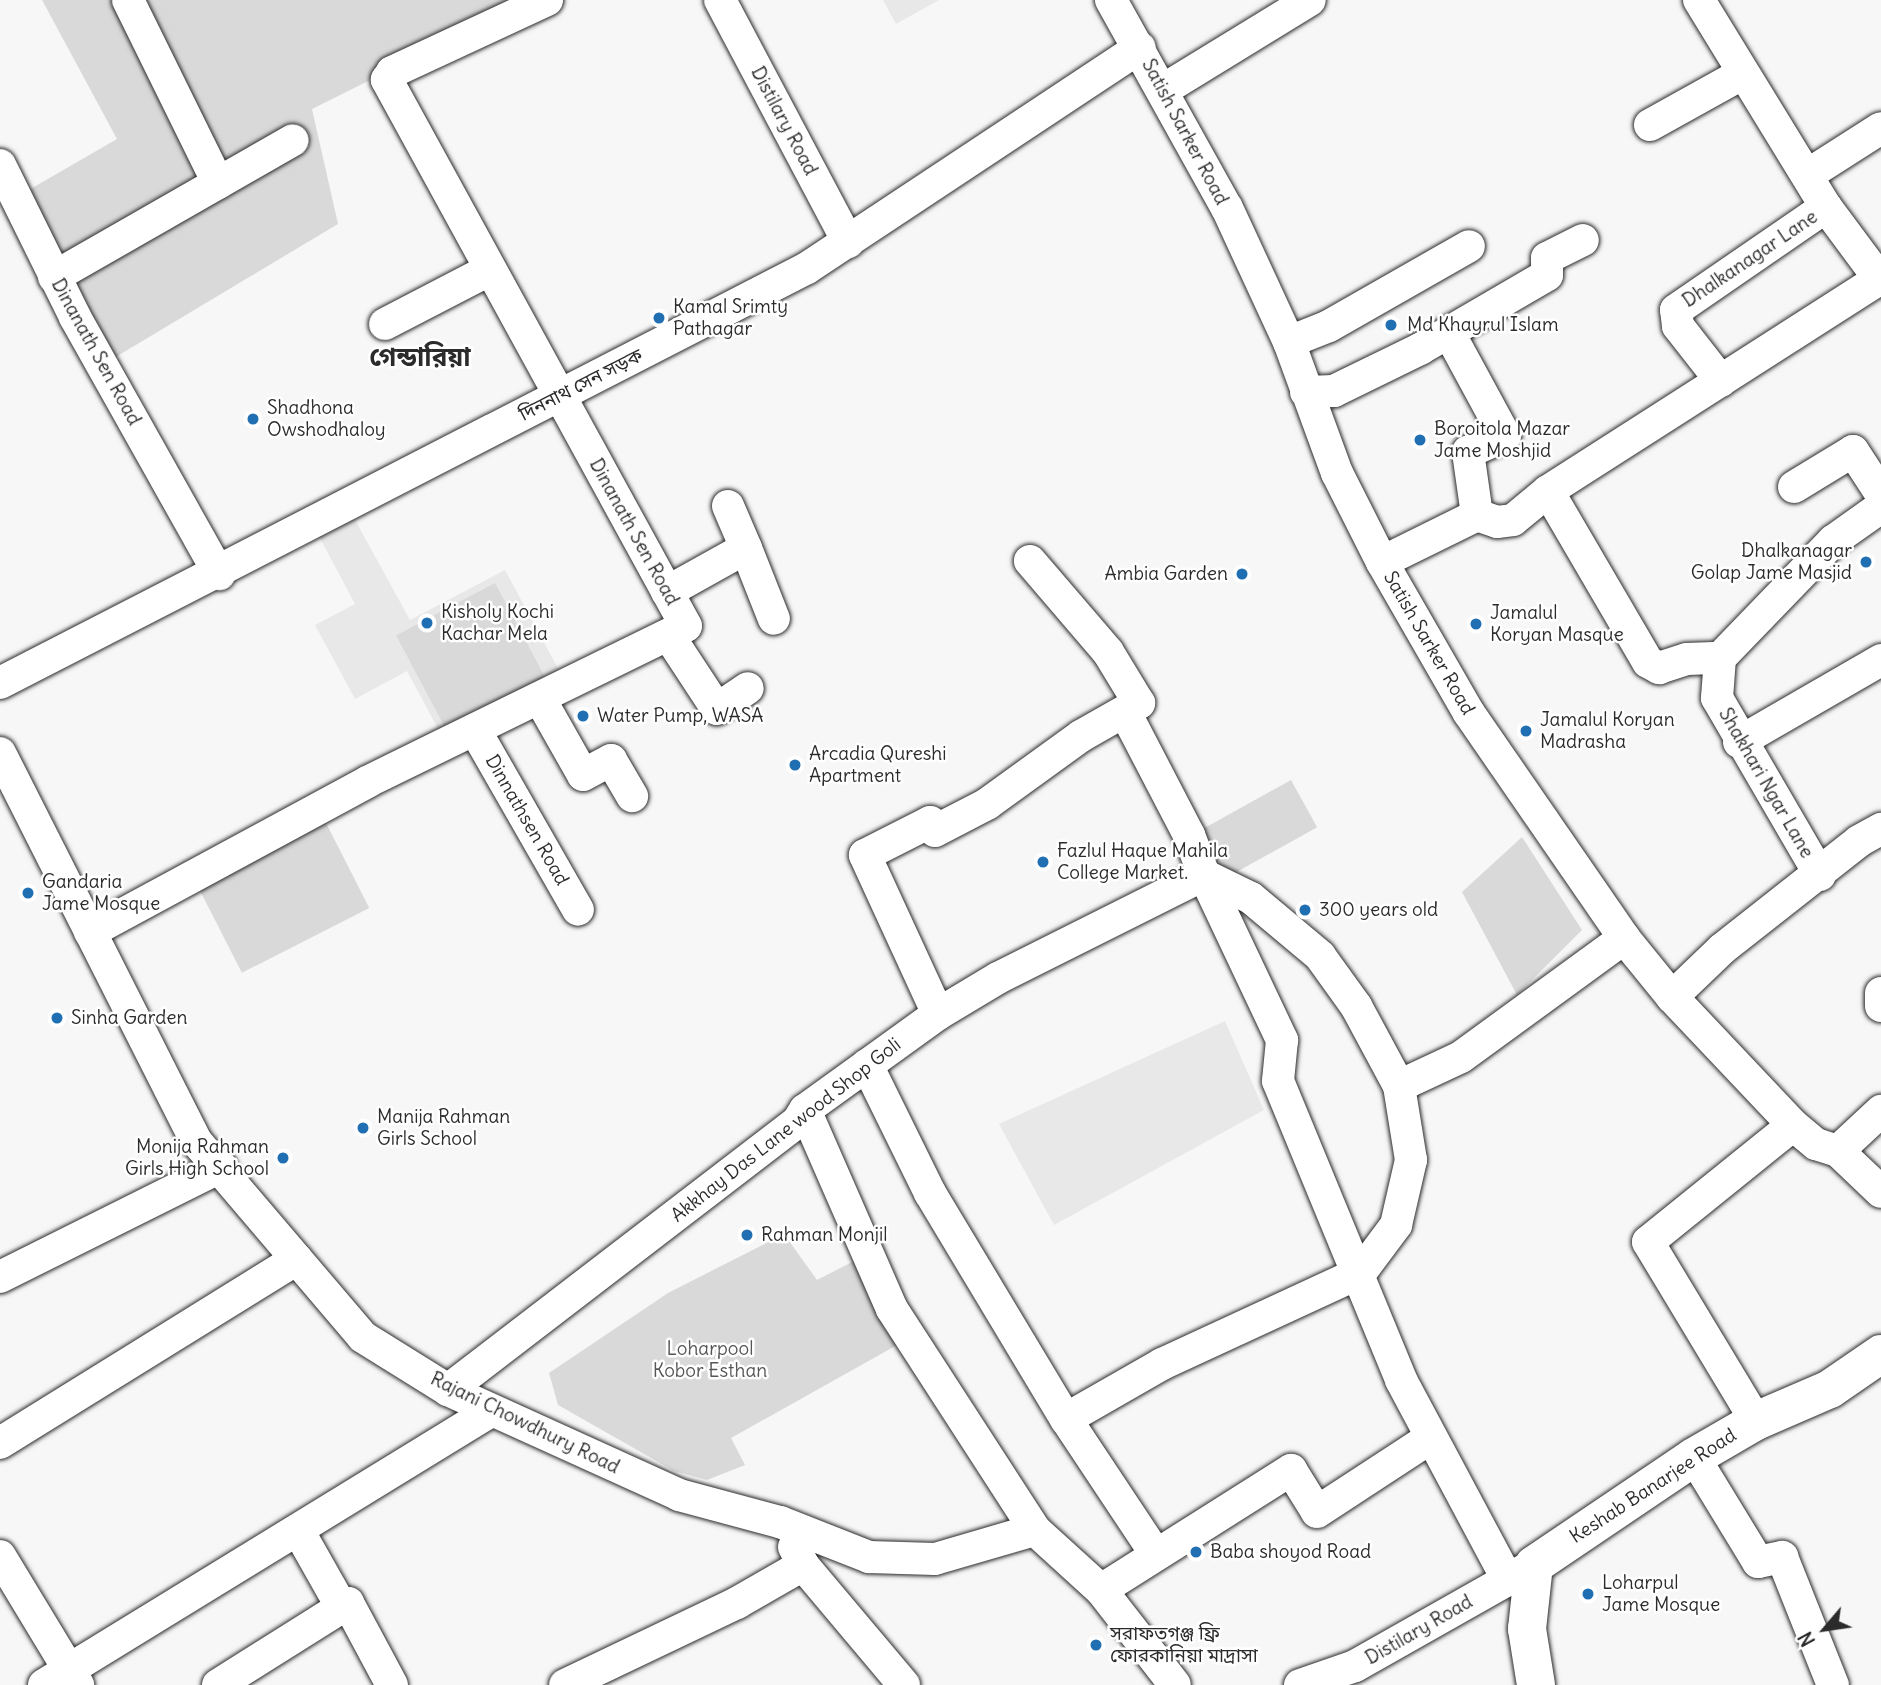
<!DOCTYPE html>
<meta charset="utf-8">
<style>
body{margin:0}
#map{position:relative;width:1881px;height:1685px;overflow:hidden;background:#f7f7f7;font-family:Delius,"Noto Sans Bengali",sans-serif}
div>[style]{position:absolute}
.built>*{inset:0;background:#e8e8e8}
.green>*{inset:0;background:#d9d9d9;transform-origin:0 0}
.roads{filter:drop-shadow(0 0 2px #2b2b2b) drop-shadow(0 0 2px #2b2b2b)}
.minor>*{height:32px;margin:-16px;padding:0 16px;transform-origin:16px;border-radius:16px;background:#fff}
.secondary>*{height:38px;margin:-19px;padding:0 19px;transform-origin:19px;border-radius:19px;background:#fff}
.dots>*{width:19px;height:19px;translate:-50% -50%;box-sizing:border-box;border:4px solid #fff;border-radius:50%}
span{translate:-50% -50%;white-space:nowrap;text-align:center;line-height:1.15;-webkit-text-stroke:5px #fff;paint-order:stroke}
.street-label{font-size:19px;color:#2b2b2b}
.poi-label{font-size:19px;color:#2b2b2b}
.left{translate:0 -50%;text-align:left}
.right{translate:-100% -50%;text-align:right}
.park-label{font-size:19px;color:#565656}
.district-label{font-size:26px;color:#2b2b2b;font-weight:700}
.north{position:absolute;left:1790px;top:1594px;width:70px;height:70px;-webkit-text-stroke:5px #fff;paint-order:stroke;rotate:241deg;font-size:19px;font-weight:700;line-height:28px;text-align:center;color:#2b2b2b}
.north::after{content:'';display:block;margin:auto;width:24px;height:32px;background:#2b2b2b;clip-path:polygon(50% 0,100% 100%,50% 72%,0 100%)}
</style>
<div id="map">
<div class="built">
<div style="clip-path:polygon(883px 0,939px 0,896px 24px)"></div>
<div style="clip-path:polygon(348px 507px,410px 620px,505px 570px,562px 676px,444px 740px,407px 671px,355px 699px,315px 625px,355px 604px,313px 525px)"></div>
<div style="clip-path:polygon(1225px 1021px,1264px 1110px,1054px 1225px,999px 1124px)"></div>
</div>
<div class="green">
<div style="clip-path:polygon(42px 0,531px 0,312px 109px,338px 224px,109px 361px,20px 195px,117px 139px)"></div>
<div style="left:495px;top:583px;width:107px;height:112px;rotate:62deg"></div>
<div style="left:1291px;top:780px;width:54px;height:104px;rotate:61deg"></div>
<div style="left:323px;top:817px;width:102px;height:143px;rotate:63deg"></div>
<div style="clip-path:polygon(1522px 837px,1582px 930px,1517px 995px,1462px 892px)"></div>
<div style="clip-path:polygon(784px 1234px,817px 1280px,854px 1261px,897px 1345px,731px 1438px,745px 1465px,707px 1480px,674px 1471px,558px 1405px,549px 1373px,668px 1293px)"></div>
</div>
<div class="roads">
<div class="minor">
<div style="left:128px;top:0;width:204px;rotate:63.8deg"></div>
<div style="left:720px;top:0;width:274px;rotate:62.1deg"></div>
<div style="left:1111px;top:0;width:238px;rotate:60.9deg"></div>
<div style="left:1227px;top:208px;width:148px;rotate:65.2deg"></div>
<div style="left:1289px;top:342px;width:140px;rotate:69.9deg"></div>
<div style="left:1337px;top:473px;width:100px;rotate:63.2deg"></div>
<div style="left:1382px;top:562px;width:174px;rotate:60.1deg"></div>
<div style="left:1469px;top:713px;width:273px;rotate:55.4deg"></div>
<div style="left:1624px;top:938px;width:76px;rotate:50.9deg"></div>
<div style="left:1672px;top:997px;width:176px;rotate:46.6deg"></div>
<div style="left:1793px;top:1125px;width:30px;rotate:40deg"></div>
<div style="left:1816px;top:1144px;width:23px;rotate:18deg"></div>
<div style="left:1838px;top:1151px;width:59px;rotate:43.6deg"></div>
<div style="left:1699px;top:0;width:243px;rotate:58.5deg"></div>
<div style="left:1826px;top:207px;width:92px;rotate:53.4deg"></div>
<div style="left:1163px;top:90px;width:172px;rotate:-31.5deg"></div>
<div style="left:1650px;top:125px;width:105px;rotate:-29deg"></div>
<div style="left:0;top:165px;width:169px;rotate:63.7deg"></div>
<div style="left:75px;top:317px;width:295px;rotate:60.7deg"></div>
<div style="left:1809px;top:174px;width:85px;rotate:-32.6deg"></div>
<div style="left:54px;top:277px;width:275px;rotate:-29.8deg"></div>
<div style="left:385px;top:324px;width:117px;rotate:-27.4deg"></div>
<div style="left:1289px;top:342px;width:43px;rotate:-21.8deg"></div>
<div style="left:1329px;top:326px;width:161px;rotate:-29.7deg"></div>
<div style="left:1721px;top:381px;width:70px;rotate:-128deg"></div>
<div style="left:1678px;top:326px;width:16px;rotate:-97deg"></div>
<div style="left:1676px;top:310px;width:182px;rotate:-34.5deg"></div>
<div style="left:1306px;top:392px;width:28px;rotate:-2deg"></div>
<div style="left:1334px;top:391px;width:96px;rotate:-26deg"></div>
<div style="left:1420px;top:349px;width:147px;rotate:-30.2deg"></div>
<div style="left:1547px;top:275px;width:17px;rotate:-90deg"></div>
<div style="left:1547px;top:258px;width:40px;rotate:-26.6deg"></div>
<div style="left:1794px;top:487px;width:69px;rotate:-31.4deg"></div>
<div style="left:1853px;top:451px;width:51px;rotate:56.9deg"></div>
<div style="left:1548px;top:491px;width:198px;rotate:59.7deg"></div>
<div style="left:1648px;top:662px;width:13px;rotate:29deg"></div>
<div style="left:1659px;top:668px;width:29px;rotate:-18deg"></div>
<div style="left:1687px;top:659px;width:33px;rotate:-2deg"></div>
<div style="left:728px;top:506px;width:46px;rotate:66.8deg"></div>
<div style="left:1477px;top:515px;width:21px;rotate:19deg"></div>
<div style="left:1497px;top:522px;width:16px;rotate:-7deg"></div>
<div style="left:1513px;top:520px;width:45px;rotate:-39.6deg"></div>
<div style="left:1548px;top:491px;width:394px;rotate:-32.6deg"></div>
<div style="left:1382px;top:562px;width:106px;rotate:-26.3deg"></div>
<div style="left:1477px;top:515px;width:64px;rotate:-98.1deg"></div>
<div style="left:1468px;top:452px;width:40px;rotate:-23.4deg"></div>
<div style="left:1505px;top:436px;width:117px;rotate:-118.5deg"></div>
<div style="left:667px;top:592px;width:90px;rotate:-29.1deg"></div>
<div style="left:746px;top:548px;width:76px;rotate:68.5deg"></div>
<div style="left:669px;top:636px;width:87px;rotate:56.7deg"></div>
<div style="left:717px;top:709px;width:37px;rotate:-34deg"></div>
<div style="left:0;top:683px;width:907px;rotate:-27.21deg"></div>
<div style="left:807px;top:268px;width:399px;rotate:-33.5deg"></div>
<div style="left:540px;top:699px;width:87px;rotate:60.5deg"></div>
<div style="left:583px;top:775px;width:32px;rotate:-28deg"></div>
<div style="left:611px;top:760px;width:42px;rotate:59.7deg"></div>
<div style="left:1125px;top:712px;width:139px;rotate:62.5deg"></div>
<div style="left:1189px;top:835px;width:43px;rotate:69.4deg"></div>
<div style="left:1204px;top:875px;width:183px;rotate:64.7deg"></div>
<div style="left:1282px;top:1040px;width:41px;rotate:95.6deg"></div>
<div style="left:1278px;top:1081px;width:323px;rotate:67.6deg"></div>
<div style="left:1401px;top:1380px;width:227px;rotate:61.9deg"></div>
<div style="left:475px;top:730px;width:207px;rotate:60.2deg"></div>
<div style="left:1739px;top:742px;width:164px;rotate:-30deg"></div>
<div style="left:0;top:753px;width:435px;rotate:63.2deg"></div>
<div style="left:196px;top:1141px;width:257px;rotate:49.6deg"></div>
<div style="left:363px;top:1337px;width:100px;rotate:31.9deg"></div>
<div style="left:448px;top:1390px;width:254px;rotate:24.4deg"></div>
<div style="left:679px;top:1495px;width:105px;rotate:15deg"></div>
<div style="left:780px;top:1522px;width:96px;rotate:21.5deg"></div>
<div style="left:869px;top:1557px;width:66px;rotate:1.7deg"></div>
<div style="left:935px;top:1559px;width:104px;rotate:-16.2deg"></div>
<div style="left:1035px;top:1530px;width:89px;rotate:42.3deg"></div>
<div style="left:1101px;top:1590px;width:120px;rotate:52.1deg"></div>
<div style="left:1820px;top:875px;width:205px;rotate:-120.2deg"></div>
<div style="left:1717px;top:698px;width:40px;rotate:-85.7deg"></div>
<div style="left:1720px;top:658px;width:163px;rotate:-46deg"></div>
<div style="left:1833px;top:541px;width:59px;rotate:-35.3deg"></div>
<div style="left:90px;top:932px;width:315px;rotate:-28.4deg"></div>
<div style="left:367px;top:782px;width:355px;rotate:-26.1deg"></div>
<div style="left:686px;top:626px;width:623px;rotate:-118.71deg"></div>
<div style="left:387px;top:80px;width:9px;rotate:-58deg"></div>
<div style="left:392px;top:72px;width:171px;rotate:-24.9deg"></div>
<div style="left:1881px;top:993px;width:13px;rotate:90deg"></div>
<div style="left:1672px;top:997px;width:69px;rotate:-43.8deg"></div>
<div style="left:1722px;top:949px;width:174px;rotate:-38.2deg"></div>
<div style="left:1859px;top:841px;width:25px;rotate:-29deg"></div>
<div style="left:938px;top:1014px;width:175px;rotate:-114.7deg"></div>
<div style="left:865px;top:855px;width:73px;rotate:-26.9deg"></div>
<div style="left:930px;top:822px;width:10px;rotate:61deg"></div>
<div style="left:935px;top:831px;width:59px;rotate:-27.4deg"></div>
<div style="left:987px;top:804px;width:116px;rotate:-35.9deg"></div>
<div style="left:1081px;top:736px;width:67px;rotate:-29.6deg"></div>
<div style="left:1139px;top:703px;width:60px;rotate:-121.3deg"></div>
<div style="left:1108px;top:652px;width:120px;rotate:-130.6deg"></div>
<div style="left:867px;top:1065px;width:143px;rotate:63.8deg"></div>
<div style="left:930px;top:1193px;width:264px;rotate:59deg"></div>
<div style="left:805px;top:1110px;width:217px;rotate:66.4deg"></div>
<div style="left:892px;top:1309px;width:263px;rotate:57.1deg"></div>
<div style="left:1838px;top:1151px;width:59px;rotate:-42.9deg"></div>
<div style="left:0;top:1277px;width:247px;rotate:-26.5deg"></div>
<div style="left:448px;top:1390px;width:441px;rotate:-37.5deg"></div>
<div style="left:798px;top:1121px;width:13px;rotate:-58deg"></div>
<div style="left:805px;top:1110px;width:164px;rotate:-35.8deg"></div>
<div style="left:938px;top:1014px;width:70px;rotate:-31deg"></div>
<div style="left:998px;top:978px;width:230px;rotate:-26.6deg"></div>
<div style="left:1204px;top:875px;width:52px;rotate:26.1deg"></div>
<div style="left:1251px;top:898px;width:90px;rotate:40deg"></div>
<div style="left:1320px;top:956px;width:62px;rotate:54.2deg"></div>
<div style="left:1356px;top:1006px;width:91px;rotate:61.7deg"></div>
<div style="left:1399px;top:1086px;width:68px;rotate:-25.1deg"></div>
<div style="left:1461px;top:1057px;width:202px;rotate:-36.1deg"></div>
<div style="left:1756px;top:1421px;width:209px;rotate:-121.1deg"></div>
<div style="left:1648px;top:1242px;width:186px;rotate:-38.9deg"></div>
<div style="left:0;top:1443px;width:349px;rotate:-31.8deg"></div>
<div style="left:1694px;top:1457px;width:123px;rotate:58.6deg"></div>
<div style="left:1758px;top:1562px;width:25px;rotate:-12deg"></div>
<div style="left:1782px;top:1557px;width:138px;rotate:68.3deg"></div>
<div style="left:298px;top:1530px;width:87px;rotate:60.5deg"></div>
<div style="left:794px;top:1547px;width:20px;rotate:63deg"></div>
<div style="left:803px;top:1565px;width:157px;rotate:49.9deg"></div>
<div style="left:1155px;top:1553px;width:161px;rotate:-123.6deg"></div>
<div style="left:1066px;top:1419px;width:111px;rotate:-29.8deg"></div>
<div style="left:1162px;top:1364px;width:219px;rotate:-24.8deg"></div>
<div style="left:1361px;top:1272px;width:59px;rotate:-53.3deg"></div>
<div style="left:1396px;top:1225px;width:67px;rotate:-77deg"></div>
<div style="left:1411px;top:1160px;width:75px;rotate:-99.2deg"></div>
<div style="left:0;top:1556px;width:151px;rotate:58.8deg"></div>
<div style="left:1101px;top:1590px;width:225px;rotate:-32.3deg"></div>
<div style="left:1291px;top:1470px;width:49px;rotate:58.2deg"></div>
<div style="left:1317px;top:1512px;width:135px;rotate:-33.2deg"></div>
<div style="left:44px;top:1685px;width:524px;rotate:-31.51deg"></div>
<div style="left:218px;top:1685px;width:154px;rotate:-32.2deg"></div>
<div style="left:348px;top:1603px;width:93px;rotate:61.8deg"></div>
<div style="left:565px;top:1685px;width:191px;rotate:-25.5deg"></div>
<div style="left:737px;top:1603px;width:76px;rotate:-29.9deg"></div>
<div style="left:1300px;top:1685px;width:58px;rotate:-19.1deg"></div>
<div style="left:1355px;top:1666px;width:195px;rotate:-29.5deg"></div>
</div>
<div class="secondary">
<div style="left:1536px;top:1685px;width:57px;rotate:-99.1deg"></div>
<div style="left:1527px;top:1629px;width:64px;rotate:-83.8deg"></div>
<div style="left:1534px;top:1565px;width:193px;rotate:-34deg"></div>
<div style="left:1694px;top:1457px;width:72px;rotate:-30.1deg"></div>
<div style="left:1756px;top:1421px;width:81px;rotate:-23.4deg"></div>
<div style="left:1830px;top:1389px;width:62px;rotate:-34.5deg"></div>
</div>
</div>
<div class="dots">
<div style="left:659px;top:318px;background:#1f6fb2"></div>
<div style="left:1391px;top:325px;background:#1f6fb2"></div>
<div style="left:253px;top:419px;background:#1f6fb2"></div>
<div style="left:1420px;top:440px;background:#1f6fb2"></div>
<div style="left:1866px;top:562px;background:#1f6fb2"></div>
<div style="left:1242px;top:574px;background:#1f6fb2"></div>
<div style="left:427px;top:623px;background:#1f6fb2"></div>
<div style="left:1476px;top:624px;background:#1f6fb2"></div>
<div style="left:583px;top:716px;background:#1f6fb2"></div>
<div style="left:1526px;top:731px;background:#1f6fb2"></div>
<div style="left:795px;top:765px;background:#1f6fb2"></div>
<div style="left:1043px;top:862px;background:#1f6fb2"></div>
<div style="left:28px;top:893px;background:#1f6fb2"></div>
<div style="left:1305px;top:910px;background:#1f6fb2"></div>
<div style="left:57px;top:1018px;background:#1f6fb2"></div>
<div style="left:363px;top:1128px;background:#1f6fb2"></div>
<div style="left:283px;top:1158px;background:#1f6fb2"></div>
<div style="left:747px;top:1235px;background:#1f6fb2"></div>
<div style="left:1196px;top:1552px;background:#1f6fb2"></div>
<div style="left:1588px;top:1594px;background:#1f6fb2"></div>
<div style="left:1096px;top:1645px;background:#1f6fb2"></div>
</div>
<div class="street-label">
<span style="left:784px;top:121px;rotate:62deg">Distilary Road</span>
<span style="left:1185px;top:132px;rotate:62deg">Satish Sarker Road</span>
<span style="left:1750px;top:259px;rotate:-34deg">Dhalkanagar Lane</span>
<span style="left:96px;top:352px;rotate:61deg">Dinanath Sen Road</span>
<span style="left:581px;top:385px;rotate:-27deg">দিননাথ সেন সড়ক</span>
<span style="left:634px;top:532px;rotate:61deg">Dinanath Sen Road</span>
<span style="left:1429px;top:643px;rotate:60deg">Satish Sarker Road</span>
<span style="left:1766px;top:783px;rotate:60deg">Shakhari Ngar Lane</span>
<span style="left:527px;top:820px;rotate:60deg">Dinnathsen Road</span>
<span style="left:786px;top:1130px;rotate:-38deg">Akkhay Das Lane wood Shop Goli</span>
<span style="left:525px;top:1423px;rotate:26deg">Rajani Chowdhury Road</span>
<span style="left:1653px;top:1486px;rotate:-33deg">Keshab Banarjee Road</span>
<span style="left:1419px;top:1630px;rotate:-30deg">Distilary Road</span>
</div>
<div class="poi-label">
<span class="left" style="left:673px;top:318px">Kamal Srimty<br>Pathagar</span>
<span class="left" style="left:1407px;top:325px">Md Khayrul Islam</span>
<span class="left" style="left:267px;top:419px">Shadhona<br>Owshodhaloy</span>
<span class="left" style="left:1434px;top:440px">Boroitola Mazar<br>Jame Moshjid</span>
<span class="right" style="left:1852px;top:562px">Dhalkanagar<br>Golap Jame Masjid</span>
<span class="right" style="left:1228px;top:574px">Ambia Garden</span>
<span class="left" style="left:441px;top:623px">Kisholy Kochi<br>Kachar Mela</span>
<span class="left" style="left:1490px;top:624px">Jamalul<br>Koryan Masque</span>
<span class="left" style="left:597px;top:716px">Water Pump, WASA</span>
<span class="left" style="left:1540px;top:731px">Jamalul Koryan<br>Madrasha</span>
<span class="left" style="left:809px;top:765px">Arcadia Qureshi<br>Apartment</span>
<span class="left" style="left:1057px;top:862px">Fazlul Haque Mahila<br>College Market.</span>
<span class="left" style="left:42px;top:893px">Gandaria<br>Jame Mosque</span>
<span class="left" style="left:1319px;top:910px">300 years old</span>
<span class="left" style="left:71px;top:1018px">Sinha Garden</span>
<span class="left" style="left:377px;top:1128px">Manija Rahman<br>Girls School</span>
<span class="right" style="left:269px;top:1158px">Monija Rahman<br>Girls High School</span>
<span class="left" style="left:761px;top:1235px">Rahman Monjil</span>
<span class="left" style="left:1210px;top:1552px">Baba shoyod Road</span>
<span class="left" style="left:1602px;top:1594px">Loharpul<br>Jame Mosque</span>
<span class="left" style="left:1110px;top:1645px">সরাফতগঞ্জ ফ্রি<br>ফোরকানিয়া মাদ্রাসা</span>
</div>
<div class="park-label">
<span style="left:710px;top:1360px">Loharpool<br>Kobor Esthan</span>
</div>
<div class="district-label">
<span style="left:420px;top:357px">গেন্ডারিয়া</span>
</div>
<div class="north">N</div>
</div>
